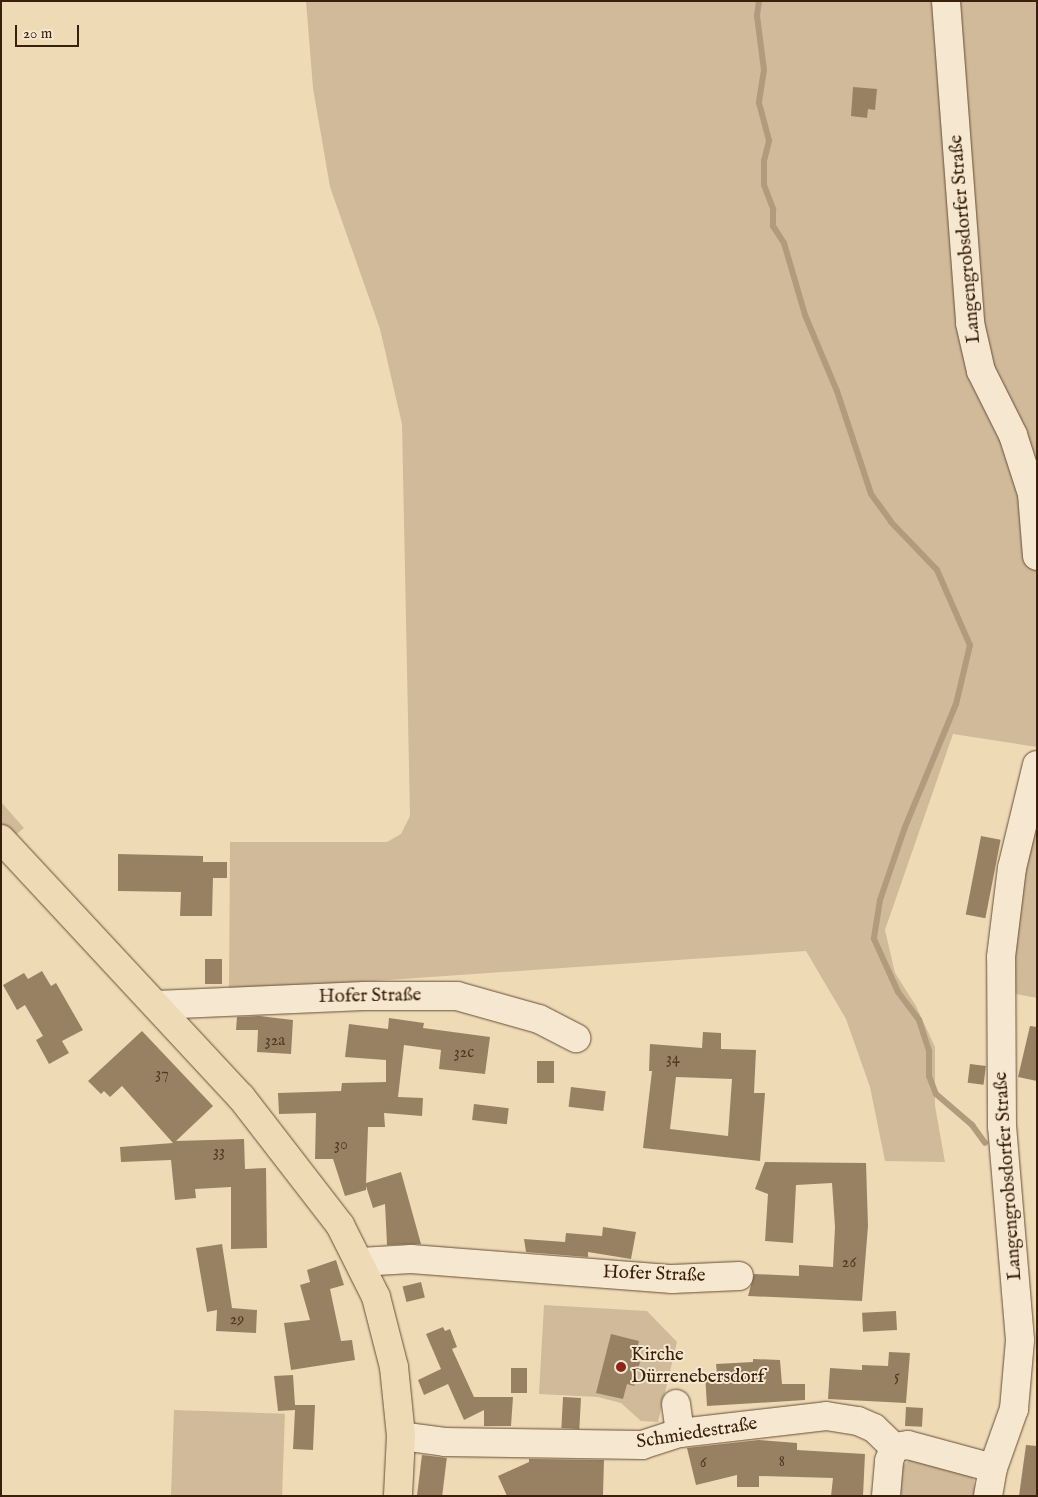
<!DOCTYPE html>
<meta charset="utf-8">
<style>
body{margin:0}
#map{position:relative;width:1038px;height:1497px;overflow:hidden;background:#efdab6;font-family:"IM FELL English",serif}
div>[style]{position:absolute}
.green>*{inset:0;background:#d0ba99;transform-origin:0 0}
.stream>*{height:6px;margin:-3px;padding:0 3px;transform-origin:3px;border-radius:3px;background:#b19b7c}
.building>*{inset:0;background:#988163;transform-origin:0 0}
.roads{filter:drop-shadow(0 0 1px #674e35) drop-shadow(0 0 1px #674e35)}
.minor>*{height:28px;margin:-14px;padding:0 14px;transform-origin:14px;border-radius:14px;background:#f5e7d0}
.major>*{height:28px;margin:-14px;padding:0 14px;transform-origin:14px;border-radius:14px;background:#efdab6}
.dots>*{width:14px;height:14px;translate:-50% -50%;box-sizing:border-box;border:2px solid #f5e7d0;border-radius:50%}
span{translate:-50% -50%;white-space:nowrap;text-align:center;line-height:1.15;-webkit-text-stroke:4px #f5e7d0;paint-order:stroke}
.number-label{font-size:16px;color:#523820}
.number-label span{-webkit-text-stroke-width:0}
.street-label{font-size:19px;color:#3a200a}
.poi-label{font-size:19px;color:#3a200a}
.left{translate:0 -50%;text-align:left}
.frame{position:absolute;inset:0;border:2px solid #3a200a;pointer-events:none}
.scale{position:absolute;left:15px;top:25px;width:64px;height:22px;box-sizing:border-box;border:2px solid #3a200a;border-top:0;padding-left:6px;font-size:15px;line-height:18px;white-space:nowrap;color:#3a200a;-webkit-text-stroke:4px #f5e7d0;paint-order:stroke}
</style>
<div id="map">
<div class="green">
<div style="clip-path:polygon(306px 1px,1037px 1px,1037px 747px,953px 734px,885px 930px,895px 973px,916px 1006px,935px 1047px,935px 1106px,945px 1162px,885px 1161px,870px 1087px,846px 1019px,806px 951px,229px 991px,230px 842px,387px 842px,401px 834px,410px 816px,402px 424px,380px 329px,330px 187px,313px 88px)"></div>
<div style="clip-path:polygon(1px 802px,24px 828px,1px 847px)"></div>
<div style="clip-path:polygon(1037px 806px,1037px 998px,1011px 993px,1011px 941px)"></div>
<div style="clip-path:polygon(544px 1305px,647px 1311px,677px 1342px,658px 1422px,641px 1421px,621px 1403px,598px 1397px,539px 1394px)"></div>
<div style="left:174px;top:1410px;width:111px;height:86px;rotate:2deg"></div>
<div style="clip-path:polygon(911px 1459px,973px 1475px,976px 1496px,896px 1496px,902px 1466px)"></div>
</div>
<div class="stream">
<div style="left:759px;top:1px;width:15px;rotate:98deg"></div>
<div style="left:757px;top:16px;width:54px;rotate:82.6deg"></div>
<div style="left:764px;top:70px;width:33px;rotate:99deg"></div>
<div style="left:759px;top:103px;width:39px;rotate:75deg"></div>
<div style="left:769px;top:141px;width:21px;rotate:104deg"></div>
<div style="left:764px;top:161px;width:24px;rotate:90deg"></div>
<div style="left:764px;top:185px;width:26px;rotate:69deg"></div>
<div style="left:773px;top:209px;width:17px;rotate:90deg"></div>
<div style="left:773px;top:226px;width:20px;rotate:57deg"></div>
<div style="left:784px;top:243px;width:75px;rotate:73.7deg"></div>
<div style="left:805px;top:315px;width:82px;rotate:67.2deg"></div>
<div style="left:837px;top:391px;width:108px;rotate:71.7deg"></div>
<div style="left:871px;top:494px;width:34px;rotate:54deg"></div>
<div style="left:891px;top:522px;width:66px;rotate:46.2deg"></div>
<div style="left:937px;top:570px;width:82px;rotate:66.3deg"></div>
<div style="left:970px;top:645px;width:61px;rotate:103.3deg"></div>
<div style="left:956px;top:704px;width:133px;rotate:112.5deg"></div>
<div style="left:905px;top:827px;width:77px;rotate:108.9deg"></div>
<div style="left:880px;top:900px;width:39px;rotate:99deg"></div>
<div style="left:874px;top:939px;width:58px;rotate:65.6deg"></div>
<div style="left:898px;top:992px;width:35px;rotate:53deg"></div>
<div style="left:919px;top:1020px;width:33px;rotate:72deg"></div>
<div style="left:929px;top:1051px;width:25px;rotate:90deg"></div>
<div style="left:929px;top:1076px;width:19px;rotate:69deg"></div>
<div style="left:936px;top:1094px;width:48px;rotate:40.7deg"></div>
<div style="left:972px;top:1125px;width:22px;rotate:54deg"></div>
</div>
<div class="building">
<div style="clip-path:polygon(853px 87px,877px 89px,875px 110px,868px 109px,867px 118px,851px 116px)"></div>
<div style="left:981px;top:836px;width:20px;height:80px;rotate:11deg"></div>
<div style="clip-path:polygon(118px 854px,203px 856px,203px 862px,227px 862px,227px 878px,213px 878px,212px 916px,180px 916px,181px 892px,118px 891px)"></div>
<div style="left:205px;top:959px;width:17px;height:25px"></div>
<div style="clip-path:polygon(42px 971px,51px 986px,56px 983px,83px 1030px,62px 1041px,69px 1053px,49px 1064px,36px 1040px,43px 1036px,25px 1005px,17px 1010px,3px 985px,24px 973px,28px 979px)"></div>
<div style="clip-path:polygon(259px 1016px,293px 1020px,291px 1054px,257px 1052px,258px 1030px,236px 1030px,237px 1017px)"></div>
<div style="clip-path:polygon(389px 1018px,424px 1023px,423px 1028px,490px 1037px,485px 1074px,439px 1069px,441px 1050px,404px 1045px,398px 1097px,423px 1098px,422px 1116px,384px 1113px,385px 1127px,368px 1127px,366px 1183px,401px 1172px,421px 1244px,387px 1245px,385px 1204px,373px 1208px,366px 1186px,366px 1190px,345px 1196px,333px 1159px,315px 1159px,316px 1113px,279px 1114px,278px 1093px,341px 1091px,342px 1083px,386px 1082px,386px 1060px,345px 1057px,349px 1024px,388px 1029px)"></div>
<div style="clip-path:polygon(1030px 1026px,1037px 1027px,1037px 1081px,1018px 1077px)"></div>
<div style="clip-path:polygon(142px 1031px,213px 1106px,176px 1141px,244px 1139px,245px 1169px,266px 1168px,267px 1248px,231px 1249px,231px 1187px,195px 1189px,196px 1198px,175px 1200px,171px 1160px,121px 1162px,120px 1147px,173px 1143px,122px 1086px,110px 1097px,104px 1091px,101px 1094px,88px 1081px)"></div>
<div style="clip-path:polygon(evenodd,703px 1032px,721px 1033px,721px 1049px,756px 1050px,754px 1093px,765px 1093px,760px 1161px,643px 1148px,652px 1071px,649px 1071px,650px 1044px,702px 1048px,703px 1032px,676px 1077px,732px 1079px,728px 1136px,670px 1129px,676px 1077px)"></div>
<div style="left:537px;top:1061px;width:17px;height:22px"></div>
<div style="left:970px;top:1064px;width:16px;height:19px;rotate:7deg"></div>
<div style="left:571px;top:1087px;width:35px;height:20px;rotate:7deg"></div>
<div style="left:474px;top:1104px;width:35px;height:16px;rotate:7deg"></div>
<div style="clip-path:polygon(765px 1162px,866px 1163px,868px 1226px,862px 1301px,748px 1296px,754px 1274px,799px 1276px,799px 1265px,833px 1267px,835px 1227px,832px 1183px,796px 1185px,793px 1243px,765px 1241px,768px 1194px,755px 1189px)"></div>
<div style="clip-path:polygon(603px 1227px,636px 1232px,631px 1259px,588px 1252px,588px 1257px,526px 1252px,524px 1239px,565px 1242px,566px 1233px,602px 1236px)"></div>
<div style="clip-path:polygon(222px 1244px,232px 1308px,257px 1310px,256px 1333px,216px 1331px,217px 1310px,207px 1312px,196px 1248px)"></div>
<div style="clip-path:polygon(336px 1260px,344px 1285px,330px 1289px,341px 1341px,352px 1340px,355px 1360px,291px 1370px,284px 1323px,310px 1320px,300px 1285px,310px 1282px,307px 1270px)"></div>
<div style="left:421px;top:1282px;width:16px;height:19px;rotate:76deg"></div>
<div style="left:896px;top:1311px;width:19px;height:34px;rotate:87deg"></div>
<div style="clip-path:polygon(443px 1327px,445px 1331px,450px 1329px,457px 1347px,452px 1349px,474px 1397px,513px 1397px,511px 1426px,484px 1426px,484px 1410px,464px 1420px,448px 1384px,424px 1395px,418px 1380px,441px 1369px,426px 1334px)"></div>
<div style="clip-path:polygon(611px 1334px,639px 1341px,634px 1361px,640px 1362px,634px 1386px,627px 1384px,623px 1399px,596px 1393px)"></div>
<div style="clip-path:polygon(889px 1352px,910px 1353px,906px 1403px,828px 1399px,830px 1368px,862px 1370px,862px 1365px,888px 1366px)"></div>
<div style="clip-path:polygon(753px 1359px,780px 1360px,782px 1384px,805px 1384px,805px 1400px,707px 1406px,705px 1374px,717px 1373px,716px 1364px,753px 1362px)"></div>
<div style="left:511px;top:1368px;width:16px;height:25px"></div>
<div style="clip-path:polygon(293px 1375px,295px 1405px,315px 1405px,313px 1450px,293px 1449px,295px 1410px,278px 1411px,274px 1376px)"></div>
<div style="left:563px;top:1397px;width:18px;height:31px;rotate:3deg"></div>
<div style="left:906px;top:1407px;width:17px;height:19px;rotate:3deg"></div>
<div style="clip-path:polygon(759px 1440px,797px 1443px,797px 1450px,865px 1454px,863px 1496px,831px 1496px,833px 1478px,759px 1476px,759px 1487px,737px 1487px,737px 1475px,696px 1485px,687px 1448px)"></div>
<div style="clip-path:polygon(1026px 1445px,1037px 1446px,1037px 1496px,1019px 1496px)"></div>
<div style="left:422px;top:1455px;width:25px;height:41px;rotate:7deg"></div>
<div style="clip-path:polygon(529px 1459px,604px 1460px,603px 1495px,507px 1496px,498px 1476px,529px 1462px)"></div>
</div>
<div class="roads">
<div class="minor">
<div style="left:946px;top:1px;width:323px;rotate:85.7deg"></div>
<div style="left:970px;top:323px;width:49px;rotate:77.1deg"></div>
<div style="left:981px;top:371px;width:72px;rotate:63.4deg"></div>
<div style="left:1013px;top:435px;width:62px;rotate:72.1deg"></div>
<div style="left:1032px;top:494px;width:62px;rotate:85.4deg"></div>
<div style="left:156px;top:1005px;width:208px;rotate:-2.5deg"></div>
<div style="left:364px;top:996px;width:93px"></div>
<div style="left:457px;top:996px;width:85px;rotate:15.7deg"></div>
<div style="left:539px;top:1019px;width:42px;rotate:27.2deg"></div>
<div style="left:360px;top:1262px;width:51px;rotate:-3.4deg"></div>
<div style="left:411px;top:1259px;width:262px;rotate:4.4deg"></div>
<div style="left:672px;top:1279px;width:67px;rotate:-2.6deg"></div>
<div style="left:676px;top:1404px;width:29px;rotate:82deg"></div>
<div style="left:401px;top:1436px;width:44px;rotate:7.8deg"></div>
<div style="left:445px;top:1442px;width:197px;rotate:0.9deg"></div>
<div style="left:642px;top:1445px;width:40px;rotate:-18deg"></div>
<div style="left:680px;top:1433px;width:147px;rotate:-6.6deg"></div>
<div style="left:826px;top:1416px;width:32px;rotate:9deg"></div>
<div style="left:858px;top:1421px;width:17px;rotate:24deg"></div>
<div style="left:874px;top:1428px;width:28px;rotate:44deg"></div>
<div style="left:894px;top:1447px;width:14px;rotate:-8deg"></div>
<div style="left:908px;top:1445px;width:88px;rotate:15.1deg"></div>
<div style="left:886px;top:1496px;width:35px;rotate:-85deg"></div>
<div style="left:889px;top:1461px;width:15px;rotate:-70deg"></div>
<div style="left:988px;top:1496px;width:28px;rotate:-80deg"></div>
<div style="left:993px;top:1468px;width:63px;rotate:-70.4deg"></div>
<div style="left:1014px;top:1409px;width:69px;rotate:-85deg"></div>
<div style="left:1020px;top:1340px;width:214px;rotate:-94.8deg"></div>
<div style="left:1002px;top:1127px;width:170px;rotate:-90.3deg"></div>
<div style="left:1001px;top:957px;width:90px;rotate:-83deg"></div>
<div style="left:1012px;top:868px;width:106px;rotate:-76.4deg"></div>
</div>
<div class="major">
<div style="left:1px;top:839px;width:352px;rotate:47.1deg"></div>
<div style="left:241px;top:1097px;width:162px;rotate:52.3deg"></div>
<div style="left:340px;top:1225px;width:80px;rotate:63.4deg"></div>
<div style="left:376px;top:1297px;width:72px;rotate:75.6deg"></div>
<div style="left:394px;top:1367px;width:69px;rotate:84.2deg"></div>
<div style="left:401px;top:1436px;width:60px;rotate:92.9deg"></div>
</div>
</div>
<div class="dots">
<div style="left:621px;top:1367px;background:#8f2418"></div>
</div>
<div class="number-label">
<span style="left:275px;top:1041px">32a</span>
<span style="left:464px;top:1053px">32c</span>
<span style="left:673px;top:1059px">34</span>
<span style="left:162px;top:1074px">37</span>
<span style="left:341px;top:1145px">30</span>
<span style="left:219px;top:1152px">33</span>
<span style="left:849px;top:1263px">26</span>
<span style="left:237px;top:1320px">29</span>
<span style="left:897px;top:1377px">5</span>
<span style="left:782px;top:1462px">8</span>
<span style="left:703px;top:1463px">6</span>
</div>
<div class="street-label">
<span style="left:966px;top:239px;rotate:-95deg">Langengrobsdorfer Straße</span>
<span style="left:370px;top:997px;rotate:-1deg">Hofer Straße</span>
<span style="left:1009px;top:1176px;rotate:-94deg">Langengrobsdorfer Straße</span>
<span style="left:654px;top:1275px;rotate:2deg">Hofer Straße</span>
<span style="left:697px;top:1434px;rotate:-9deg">Schmiedestraße</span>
</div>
<div class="poi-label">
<span class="left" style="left:631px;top:1367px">Kirche<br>Dürrenebersdorf</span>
</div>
<div class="frame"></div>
<div class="scale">20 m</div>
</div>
